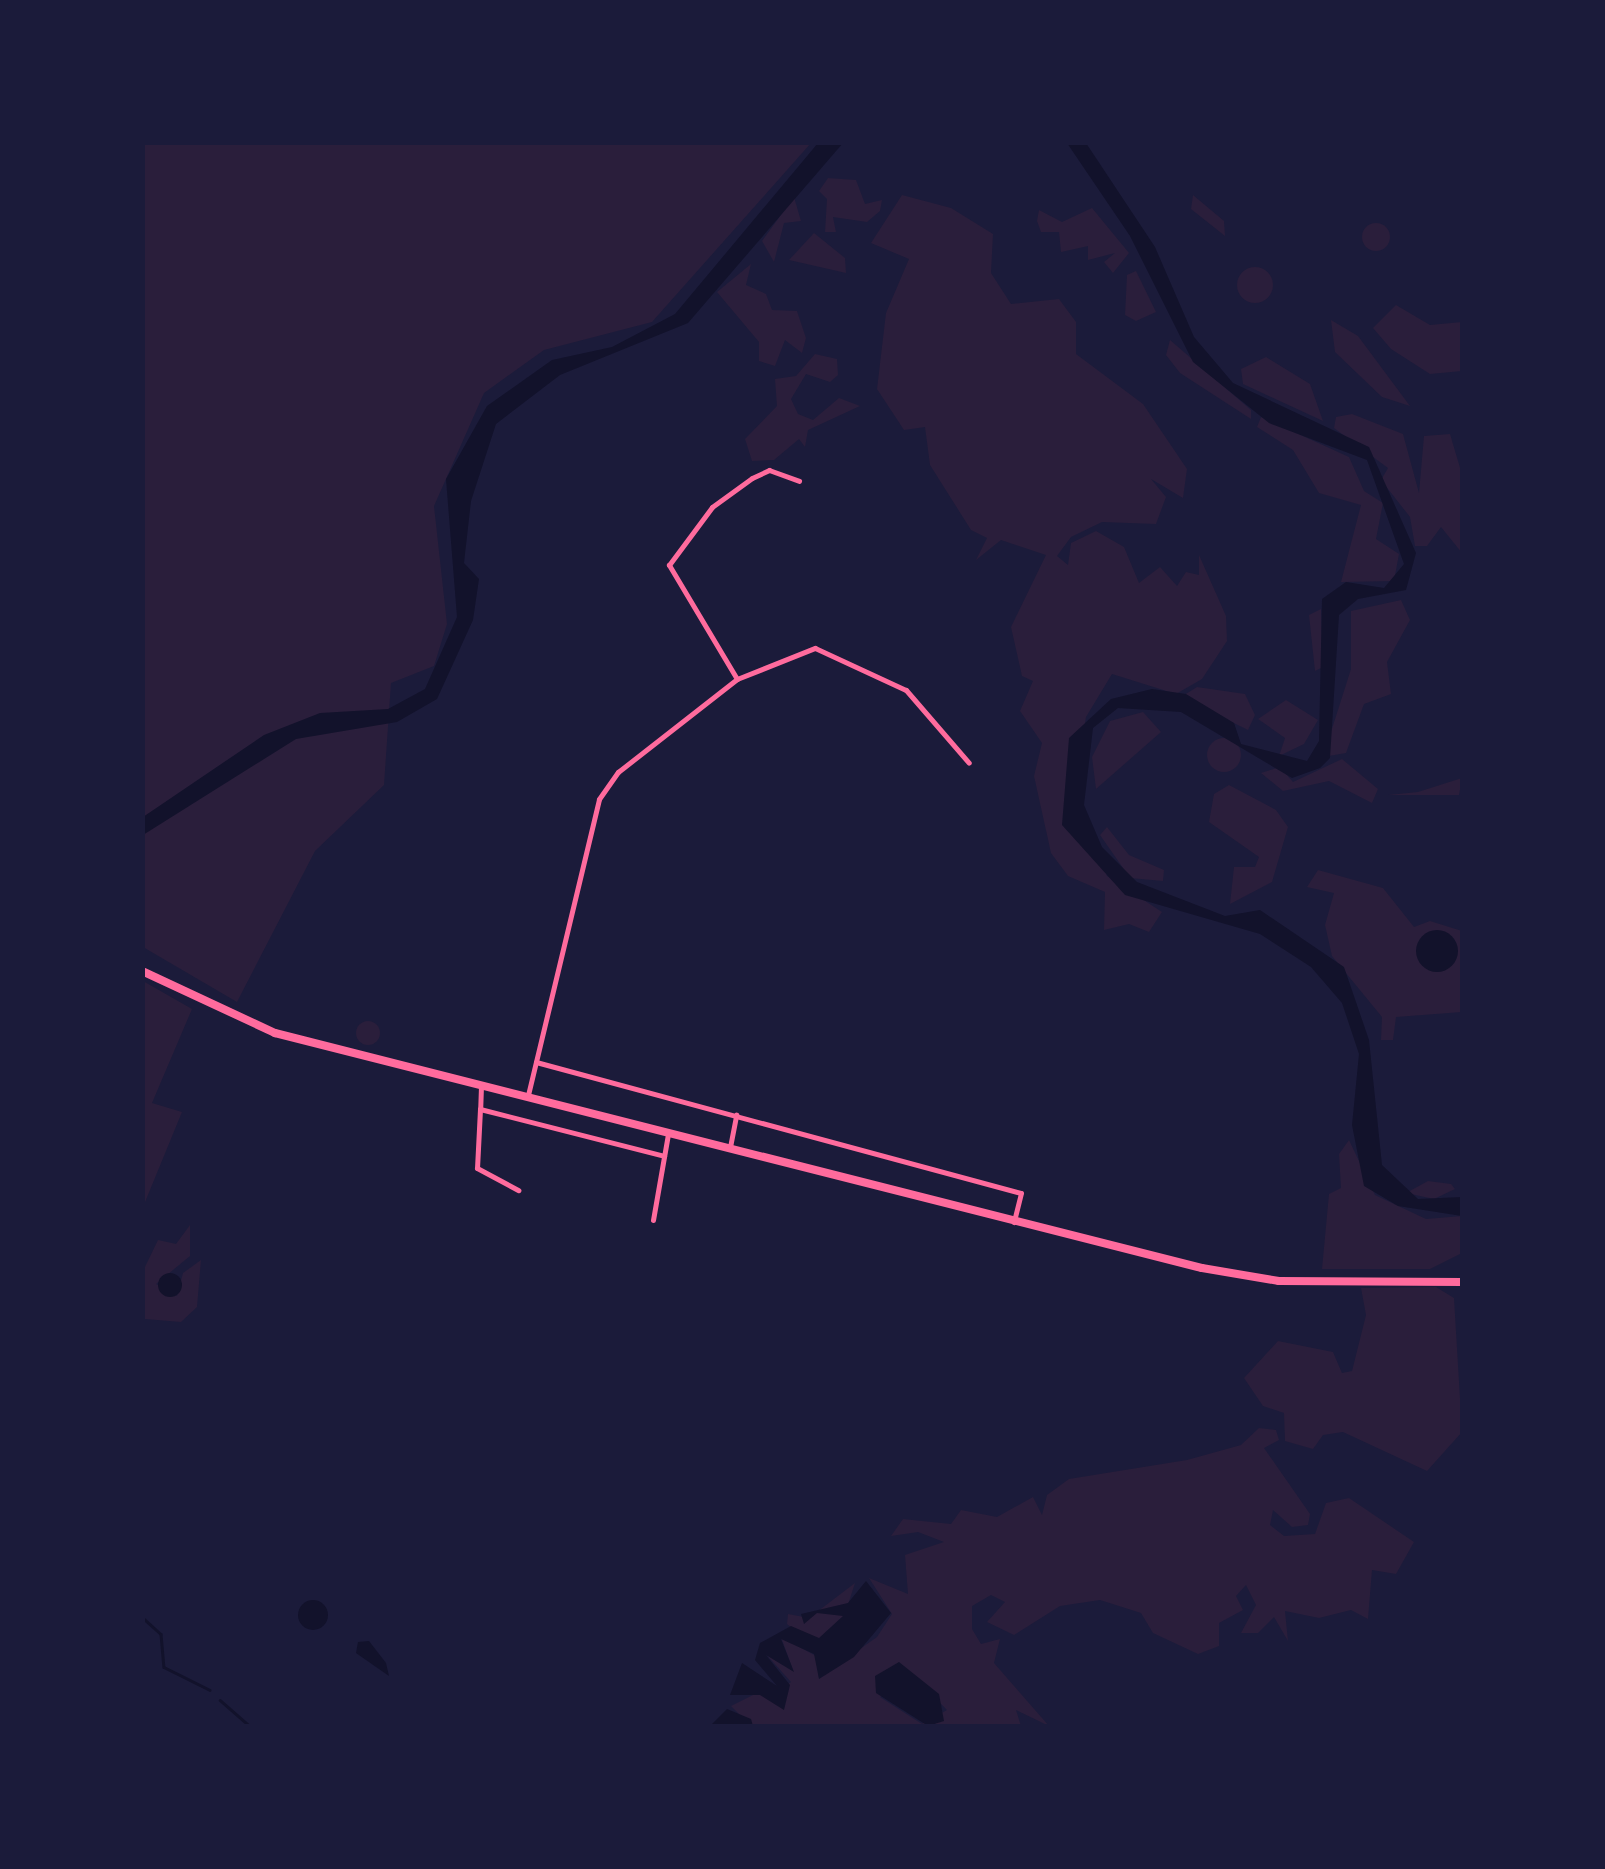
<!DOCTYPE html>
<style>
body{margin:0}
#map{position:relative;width:1605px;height:1869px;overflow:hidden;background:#1b1b3a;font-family:"PT Sans Narrow",sans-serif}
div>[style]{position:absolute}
.green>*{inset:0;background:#2a1e3b}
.round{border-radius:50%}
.water>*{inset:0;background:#12122b}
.stream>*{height:2.5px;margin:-1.25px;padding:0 1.25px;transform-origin:1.25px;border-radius:1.25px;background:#12122b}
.minor>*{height:5px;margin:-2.5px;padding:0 2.5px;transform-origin:2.5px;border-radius:2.5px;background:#ff6b9d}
.primary>*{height:8px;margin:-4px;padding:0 4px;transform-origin:4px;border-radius:4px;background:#ff6b9d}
span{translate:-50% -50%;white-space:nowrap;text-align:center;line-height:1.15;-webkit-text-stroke:8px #1b1b3a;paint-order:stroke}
.frame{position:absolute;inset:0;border:145px solid #1b1b3a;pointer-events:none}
</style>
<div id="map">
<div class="green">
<div style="clip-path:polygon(143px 143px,811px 143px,652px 322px,544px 350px,484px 393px,434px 506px,447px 624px,434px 666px,391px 683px,384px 785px,315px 851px,237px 1002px,143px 947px)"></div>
<div style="clip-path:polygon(828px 178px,856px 180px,865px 204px,882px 200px,880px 211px,867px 222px,833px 217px,836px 232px,825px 232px,827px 199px,819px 191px)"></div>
<div style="clip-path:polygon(902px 195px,951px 208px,993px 234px,991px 273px,1011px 304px,1059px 299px,1076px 322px,1076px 354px,1143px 404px,1187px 469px,1183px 498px,1151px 479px,1166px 497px,1156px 524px,1102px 522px,1071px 537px,1057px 556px,1068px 565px,1071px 543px,1096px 531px,1124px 547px,1139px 583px,1160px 567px,1177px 586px,1186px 572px,1199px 575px,1199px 555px,1226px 616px,1227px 641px,1202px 679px,1176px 694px,1112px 674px,1086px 717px,1076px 787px,1107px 876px,1162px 912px,1149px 932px,1129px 924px,1104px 930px,1105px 892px,1068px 876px,1051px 853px,1034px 776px,1042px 743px,1020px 711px,1033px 681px,1022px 676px,1011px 627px,1046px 555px,1001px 540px,976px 560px,987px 538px,971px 530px,930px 465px,925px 427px,904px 430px,877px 389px,886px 313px,909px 259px,871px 243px)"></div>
<div style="clip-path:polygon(1193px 195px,1224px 221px,1225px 236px,1191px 209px)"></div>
<div style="clip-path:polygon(794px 197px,801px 221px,784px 223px,774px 262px,762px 241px)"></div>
<div style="clip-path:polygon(1092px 208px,1129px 253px,1113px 273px,1104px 262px,1115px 253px,1088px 260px,1088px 246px,1061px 252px,1059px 232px,1041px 232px,1037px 221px,1039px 210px,1062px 222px)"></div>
<div class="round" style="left:1362px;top:223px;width:28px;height:28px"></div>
<div style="clip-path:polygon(814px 233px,845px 258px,846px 273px,789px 260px)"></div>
<div style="clip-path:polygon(751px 264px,746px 285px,766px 294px,772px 310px,797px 311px,806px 338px,802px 353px,785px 340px,775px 366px,759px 361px,759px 342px,717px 292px)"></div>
<div class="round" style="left:1237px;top:267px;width:36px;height:36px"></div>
<div style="clip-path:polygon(1136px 271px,1156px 312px,1136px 321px,1125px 315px,1127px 275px)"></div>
<div style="clip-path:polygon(1396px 305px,1430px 325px,1462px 322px,1462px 371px,1430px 374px,1391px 349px,1373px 328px)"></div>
<div style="clip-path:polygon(1331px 320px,1358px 336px,1410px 406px,1382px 397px,1335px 352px)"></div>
<div style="clip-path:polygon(1170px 340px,1251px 410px,1251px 419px,1180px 373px,1166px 355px)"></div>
<div style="clip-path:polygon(815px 354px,837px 359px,838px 375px,830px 382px,806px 374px,791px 399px,798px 414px,813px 420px,839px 398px,860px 406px,808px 430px,805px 447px,799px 439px,774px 460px,752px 461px,745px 439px,777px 406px,775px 379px,796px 376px)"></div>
<div style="clip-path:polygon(1266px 357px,1310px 384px,1323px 421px,1243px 384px,1241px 369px)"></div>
<div style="clip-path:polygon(1352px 414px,1403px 434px,1419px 493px,1424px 436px,1450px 434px,1461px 471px,1462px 553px,1441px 527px,1427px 546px,1415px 546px,1410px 517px,1381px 480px,1388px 468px,1334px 428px,1336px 417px)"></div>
<div style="clip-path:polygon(1261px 417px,1349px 457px,1364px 491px,1383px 503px,1376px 539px,1399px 554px,1394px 581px,1341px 582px,1361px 505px,1319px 493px,1293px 450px,1257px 427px)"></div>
<div style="clip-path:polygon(1401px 600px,1410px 620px,1387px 662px,1391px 694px,1364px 704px,1346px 753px,1323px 757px,1351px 669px,1351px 611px)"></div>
<div style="clip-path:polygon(1321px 609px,1323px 667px,1315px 671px,1309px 615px)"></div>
<div style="clip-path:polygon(1197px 687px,1245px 694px,1255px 715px,1248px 730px,1181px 697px)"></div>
<div style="clip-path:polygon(1286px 700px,1318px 720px,1304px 744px,1279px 756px,1285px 738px,1258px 719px)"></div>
<div style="clip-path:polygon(1143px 712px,1161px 732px,1096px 789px,1092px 757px,1110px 721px)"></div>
<div class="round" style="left:1207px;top:738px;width:34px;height:34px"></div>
<div style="clip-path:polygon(1342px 759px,1378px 789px,1372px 803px,1329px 781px,1283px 791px,1261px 773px,1280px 767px,1293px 782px)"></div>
<div style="clip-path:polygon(1462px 778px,1459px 795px,1388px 795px,1418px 792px)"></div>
<div style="clip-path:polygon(1229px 785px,1276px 810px,1288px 827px,1272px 882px,1230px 904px,1234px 867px,1255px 867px,1259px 857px,1209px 822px,1214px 794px)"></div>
<div style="clip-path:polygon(1107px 827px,1129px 855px,1164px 870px,1163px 881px,1130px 878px,1100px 835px)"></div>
<div style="clip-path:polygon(1318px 870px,1383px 888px,1414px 927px,1430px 921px,1462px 931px,1462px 1012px,1396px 1017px,1393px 1040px,1381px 1040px,1382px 1017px,1332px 956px,1325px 925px,1334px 893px,1307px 887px)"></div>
<div style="clip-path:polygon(143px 981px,192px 1009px,152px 1103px,182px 1112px,143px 1207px)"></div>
<div class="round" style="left:356px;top:1021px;width:24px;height:24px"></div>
<div style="clip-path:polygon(1349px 1140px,1375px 1195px,1426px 1219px,1462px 1216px,1462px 1253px,1430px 1269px,1322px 1269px,1329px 1194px,1341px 1188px,1339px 1154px)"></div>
<div style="clip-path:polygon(1428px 1181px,1451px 1184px,1455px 1189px,1434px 1199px,1406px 1193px)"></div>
<div style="clip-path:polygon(190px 1225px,190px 1256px,156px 1284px,177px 1296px,183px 1273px,201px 1260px,197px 1307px,181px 1322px,145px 1319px,143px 1271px,158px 1240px,176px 1244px)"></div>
<div style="clip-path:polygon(1361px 1288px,1436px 1287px,1454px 1298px,1462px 1432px,1427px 1471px,1343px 1432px,1323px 1435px,1313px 1449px,1285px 1441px,1284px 1413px,1263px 1406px,1244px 1378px,1278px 1341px,1333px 1352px,1342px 1373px,1352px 1371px,1366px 1315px)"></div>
<div style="clip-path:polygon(evenodd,1259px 1428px,1276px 1430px,1279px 1440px,1264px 1448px,1310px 1514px,1308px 1525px,1292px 1527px,1273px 1510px,1270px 1525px,1284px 1536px,1315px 1534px,1326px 1503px,1349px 1498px,1414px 1542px,1396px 1574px,1372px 1570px,1368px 1619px,1351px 1610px,1319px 1618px,1285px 1611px,1288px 1641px,1274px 1617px,1258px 1633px,1241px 1633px,1256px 1605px,1246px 1585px,1236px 1596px,1243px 1610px,1219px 1623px,1219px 1646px,1198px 1654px,1153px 1633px,1141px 1613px,1100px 1600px,1060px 1606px,1014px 1635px,987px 1622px,1005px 1602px,991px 1595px,972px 1606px,972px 1629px,981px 1644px,1000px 1639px,994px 1663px,1049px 1726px,1016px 1710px,1021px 1726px,751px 1726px,731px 1706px,759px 1692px,785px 1707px,780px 1691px,791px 1682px,765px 1653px,793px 1670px,781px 1637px,816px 1656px,819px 1678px,877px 1637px,892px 1614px,869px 1578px,908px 1594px,905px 1555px,944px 1542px,918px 1532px,891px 1536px,903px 1519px,951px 1524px,961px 1510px,997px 1517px,1033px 1497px,1042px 1515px,1047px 1495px,1069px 1479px,1187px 1460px,1241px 1445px,1259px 1428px,912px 1674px,947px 1710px,922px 1724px,880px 1697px,912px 1674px)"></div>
<div style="clip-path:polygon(855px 1583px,843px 1620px,821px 1638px,810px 1642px,787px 1624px,788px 1614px,809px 1618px)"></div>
</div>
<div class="water">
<div style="clip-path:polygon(818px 143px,843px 143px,688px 323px,560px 375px,496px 424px,471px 501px,464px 563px,479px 579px,473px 620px,437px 699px,397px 722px,296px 739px,143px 835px,143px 817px,264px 735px,320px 713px,388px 709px,425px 689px,457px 617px,446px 479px,487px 406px,552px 360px,612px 347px,675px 314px)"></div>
<div style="clip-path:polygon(1086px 143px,1155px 247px,1194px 337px,1233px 383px,1369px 447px,1416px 553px,1406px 590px,1358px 599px,1339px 615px,1330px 758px,1320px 768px,1292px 778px,1181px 712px,1118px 708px,1093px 728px,1084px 805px,1102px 847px,1137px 882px,1225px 916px,1260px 910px,1344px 967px,1369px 1040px,1382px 1165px,1418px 1199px,1462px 1197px,1462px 1216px,1398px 1206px,1364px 1186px,1352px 1125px,1359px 1054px,1342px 1003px,1311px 967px,1260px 934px,1125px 895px,1062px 825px,1069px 738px,1111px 699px,1152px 689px,1186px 694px,1234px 723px,1241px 744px,1307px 761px,1319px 741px,1322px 599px,1346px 582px,1384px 588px,1404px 564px,1367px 460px,1269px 423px,1193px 362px,1130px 236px,1067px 143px)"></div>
<div class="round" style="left:1416px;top:930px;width:42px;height:42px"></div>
<div class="round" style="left:158px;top:1273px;width:24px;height:24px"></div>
<div style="clip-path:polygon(866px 1581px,891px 1613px,854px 1657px,819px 1679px,814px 1654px,781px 1639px,794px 1672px,766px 1655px,790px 1685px,784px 1710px,760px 1695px,730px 1695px,742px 1663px,777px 1686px,755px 1660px,760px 1643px,791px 1626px,819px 1638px,843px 1616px,817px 1613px,804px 1624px,801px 1614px,848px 1603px)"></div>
<div class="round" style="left:298px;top:1600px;width:30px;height:30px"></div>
<div style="clip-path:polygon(369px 1641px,386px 1663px,389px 1676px,356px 1653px,358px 1642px)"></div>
<div style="clip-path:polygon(899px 1662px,939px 1694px,944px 1721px,928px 1726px,876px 1693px,875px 1676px)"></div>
<div style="clip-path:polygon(727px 1709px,751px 1719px,753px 1726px,710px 1726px)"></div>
</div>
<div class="stream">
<div style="left:142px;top:1577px;width:18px;rotate:90deg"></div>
<div style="left:142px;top:1617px;width:25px;rotate:42deg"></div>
<div style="left:161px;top:1634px;width:33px;rotate:85deg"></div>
<div style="left:164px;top:1667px;width:51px;rotate:26.6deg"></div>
<div style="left:220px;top:1700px;width:40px;rotate:41deg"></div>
</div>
<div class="minor">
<div style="left:737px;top:679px;width:133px;rotate:-120.8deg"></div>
<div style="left:669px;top:565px;width:72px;rotate:-53.4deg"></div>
<div style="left:712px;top:507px;width:49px;rotate:-35.9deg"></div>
<div style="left:752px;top:478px;width:19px;rotate:-25deg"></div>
<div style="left:769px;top:470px;width:32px;rotate:20deg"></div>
<div style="left:536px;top:1062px;width:502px;rotate:15.12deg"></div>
<div style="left:1021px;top:1193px;width:30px;rotate:104deg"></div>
<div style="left:481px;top:1086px;width:23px;rotate:92deg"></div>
<div style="left:480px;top:1109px;width:190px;rotate:14.3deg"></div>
<div style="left:528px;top:1095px;width:304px;rotate:-76.5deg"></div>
<div style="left:599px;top:799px;width:33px;rotate:-55deg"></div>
<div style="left:618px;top:772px;width:151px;rotate:-38deg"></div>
<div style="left:737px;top:679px;width:84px;rotate:-21.7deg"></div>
<div style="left:815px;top:648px;width:100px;rotate:24.8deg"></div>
<div style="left:906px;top:690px;width:96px;rotate:49.2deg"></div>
<div style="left:480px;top:1109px;width:59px;rotate:92.9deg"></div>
<div style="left:477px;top:1168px;width:47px;rotate:28.2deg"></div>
<div style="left:730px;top:1147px;width:33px;rotate:-79deg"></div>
<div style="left:653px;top:1220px;width:87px;rotate:-80.1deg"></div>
</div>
<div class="primary">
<div style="left:142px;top:971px;width:147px;rotate:25deg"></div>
<div style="left:275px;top:1033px;width:956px;rotate:14.23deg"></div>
<div style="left:1202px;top:1268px;width:78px;rotate:9.6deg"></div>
<div style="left:1279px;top:1281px;width:183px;rotate:0.3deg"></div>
</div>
<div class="frame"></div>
</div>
